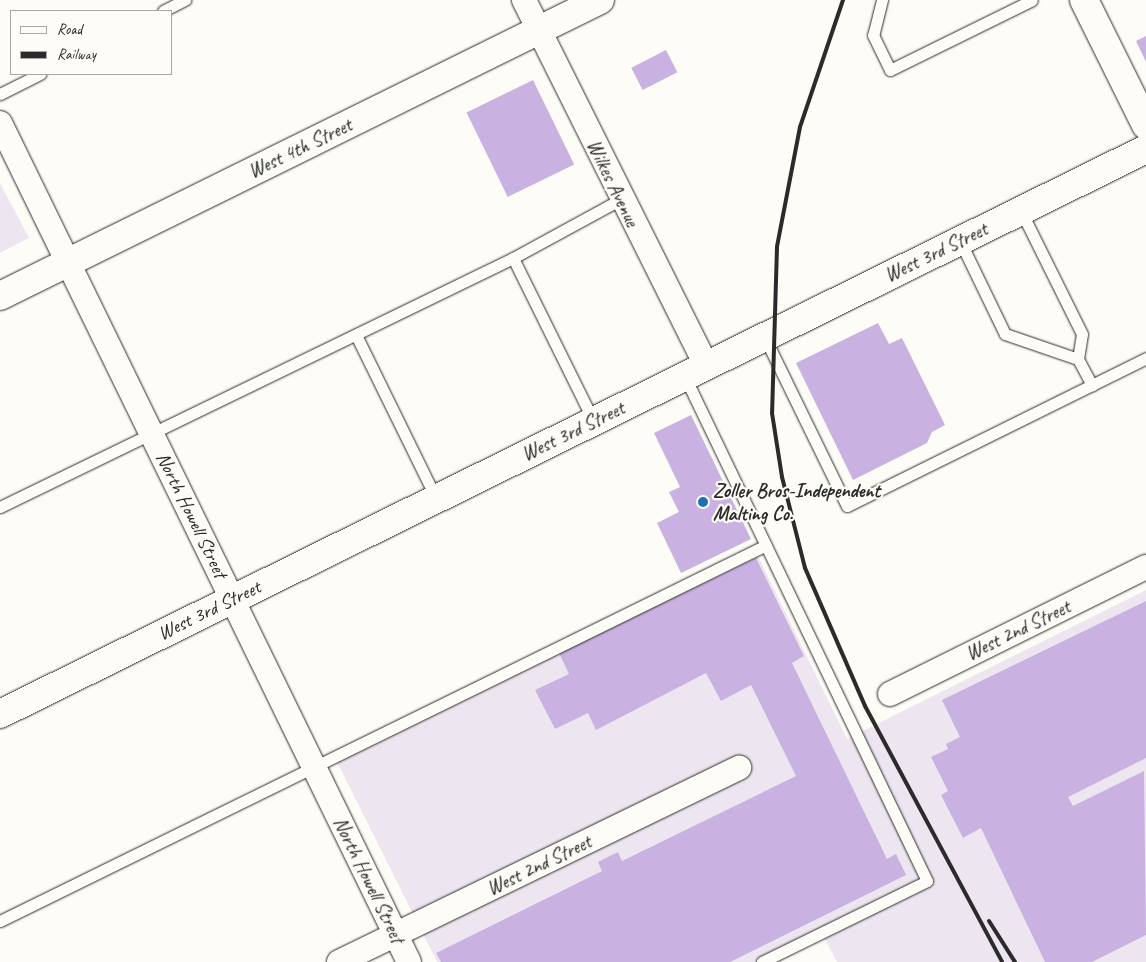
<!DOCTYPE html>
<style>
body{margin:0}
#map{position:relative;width:1146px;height:962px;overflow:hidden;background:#fdfcf7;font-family:Caveat,sans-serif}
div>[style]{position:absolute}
.built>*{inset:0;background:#ede6f0}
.building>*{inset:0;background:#c9b2e1;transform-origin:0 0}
.roads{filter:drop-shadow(0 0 1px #2b2b2b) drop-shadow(0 0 1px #2b2b2b)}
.service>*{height:11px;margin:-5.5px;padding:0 5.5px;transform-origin:5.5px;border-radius:5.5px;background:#fdfcf7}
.minor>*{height:24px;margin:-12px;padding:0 12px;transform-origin:12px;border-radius:12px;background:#fdfcf7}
.secondary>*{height:28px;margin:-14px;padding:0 14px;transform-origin:14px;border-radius:14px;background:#fdfcf7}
.rail>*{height:4px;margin:-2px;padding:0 2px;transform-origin:2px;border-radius:2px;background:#2b2b2b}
.dots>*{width:14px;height:14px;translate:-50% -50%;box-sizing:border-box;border:2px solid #fdfcf7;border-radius:50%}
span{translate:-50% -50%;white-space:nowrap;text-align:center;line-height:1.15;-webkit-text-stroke:4.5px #fdfcf7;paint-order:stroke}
.street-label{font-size:20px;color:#2b2b2b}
.poi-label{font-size:20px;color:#2b2b2b;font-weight:700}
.left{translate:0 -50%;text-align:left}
.legend{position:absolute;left:10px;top:10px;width:162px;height:65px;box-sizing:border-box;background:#fdfcf7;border:1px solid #a9a8a5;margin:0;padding:6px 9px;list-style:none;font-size:15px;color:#2b2b2b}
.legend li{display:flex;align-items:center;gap:10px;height:25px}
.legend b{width:25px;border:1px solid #a9a8a5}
</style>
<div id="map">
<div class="built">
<div style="clip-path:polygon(0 183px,29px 238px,0 253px)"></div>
<div style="clip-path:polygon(757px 554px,847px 739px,1146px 590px,1146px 962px,837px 962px,820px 930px,754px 962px,437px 962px,334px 756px)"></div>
</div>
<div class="building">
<div style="clip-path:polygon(1146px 36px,1146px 62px,1136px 41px)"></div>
<div style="left:666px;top:50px;width:25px;height:39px;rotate:63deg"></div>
<div style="left:533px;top:80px;width:94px;height:74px;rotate:64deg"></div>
<div style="clip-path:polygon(878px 323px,889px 344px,902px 338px,945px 425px,932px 432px,927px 443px,853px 480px,796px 363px)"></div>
<div style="clip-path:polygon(691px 415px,751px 539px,681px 573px,657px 523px,679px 512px,669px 492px,680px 487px,654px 433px)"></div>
<div style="clip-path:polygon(756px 558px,804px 656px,792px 663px,887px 859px,896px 854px,906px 875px,730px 962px,441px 962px,436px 953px,602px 871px,598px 862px,618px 852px,622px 861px,796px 776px,751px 685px,721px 701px,706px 673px,596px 730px,588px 713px,555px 729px,535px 690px,569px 674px,559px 653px)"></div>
<div style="clip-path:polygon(1146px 601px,1146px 758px,1068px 797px,1073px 806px,1144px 771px,1146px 935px,1092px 962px,1045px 962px,981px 828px,963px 838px,941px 795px,948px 791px,931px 757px,948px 749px,946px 744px,960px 737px,942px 700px)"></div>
</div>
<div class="roads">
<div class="service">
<div style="left:882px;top:0;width:36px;rotate:104deg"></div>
<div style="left:873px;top:35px;width:39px;rotate:64deg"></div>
<div style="left:890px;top:70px;width:158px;rotate:-26.2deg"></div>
<div style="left:163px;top:11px;width:25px;rotate:-27deg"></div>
<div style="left:0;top:94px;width:45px;rotate:-26.6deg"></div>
<div style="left:960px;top:241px;width:103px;rotate:64.2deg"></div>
<div style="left:1005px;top:334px;width:77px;rotate:18.9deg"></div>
<div style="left:1078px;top:359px;width:25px;rotate:-81deg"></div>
<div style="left:1082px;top:334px;width:137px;rotate:-116.4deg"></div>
<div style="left:513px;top:258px;width:181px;rotate:63.7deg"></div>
<div style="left:356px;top:335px;width:182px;rotate:63.9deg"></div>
<div style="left:765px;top:338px;width:187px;rotate:64deg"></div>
<div style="left:847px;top:506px;width:334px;rotate:-26.3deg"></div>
<div style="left:1078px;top:359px;width:30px;rotate:62deg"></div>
<div style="left:685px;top:377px;width:559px;rotate:64.35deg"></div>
<div style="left:927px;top:881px;width:184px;rotate:153.9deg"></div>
<div style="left:0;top:507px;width:570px;rotate:-25.89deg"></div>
<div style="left:513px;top:258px;width:123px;rotate:-28.6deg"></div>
<div style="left:0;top:921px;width:853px;rotate:-26.14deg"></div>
</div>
<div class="minor">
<div style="left:524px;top:0;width:408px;rotate:63.5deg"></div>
<div style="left:0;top:123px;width:933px;rotate:64.01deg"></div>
<div style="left:890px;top:694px;width:286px;rotate:-26.4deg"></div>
<div style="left:339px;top:962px;width:445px;rotate:-25.9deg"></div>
</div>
<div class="secondary">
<div style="left:1084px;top:0;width:140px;rotate:63.6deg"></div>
<div style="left:0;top:296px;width:669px;rotate:-26.26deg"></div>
<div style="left:0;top:714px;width:1278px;rotate:-26.24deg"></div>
</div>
</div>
<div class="rail">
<div style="left:843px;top:0;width:134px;rotate:108.7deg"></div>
<div style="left:800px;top:127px;width:122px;rotate:100.9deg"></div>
<div style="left:777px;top:247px;width:166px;rotate:91.7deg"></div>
<div style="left:772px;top:413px;width:65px;rotate:81.1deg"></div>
<div style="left:782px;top:477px;width:94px;rotate:75.8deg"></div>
<div style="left:805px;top:568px;width:150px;rotate:66.5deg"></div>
<div style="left:865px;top:706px;width:290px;rotate:61.8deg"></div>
<div style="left:989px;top:921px;width:49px;rotate:57.6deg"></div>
</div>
<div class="dots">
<div style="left:703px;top:502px;background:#1f6fb2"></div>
</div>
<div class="street-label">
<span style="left:300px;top:148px;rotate:-26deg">West 4th Street</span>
<span style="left:613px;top:183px;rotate:64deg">Wilkes Avenue</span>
<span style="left:936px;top:252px;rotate:-26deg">West 3rd Street</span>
<span style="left:573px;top:431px;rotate:-26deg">West 3rd Street</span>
<span style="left:192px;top:515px;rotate:64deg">North Howell Street</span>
<span style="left:209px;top:610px;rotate:-26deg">West 3rd Street</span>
<span style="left:1018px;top:630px;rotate:-26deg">West 2nd Street</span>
<span style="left:539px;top:865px;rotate:-26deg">West 2nd Street</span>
<span style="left:369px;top:880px;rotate:64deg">North Howell Street</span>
</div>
<div class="poi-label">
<span class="left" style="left:713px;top:502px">Zoller Bros-Independent<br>Malting Co.</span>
</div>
<ul class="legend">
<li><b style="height:6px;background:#fdfcf7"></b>Road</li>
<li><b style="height:6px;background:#2b2b2b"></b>Railway</li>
</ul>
</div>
